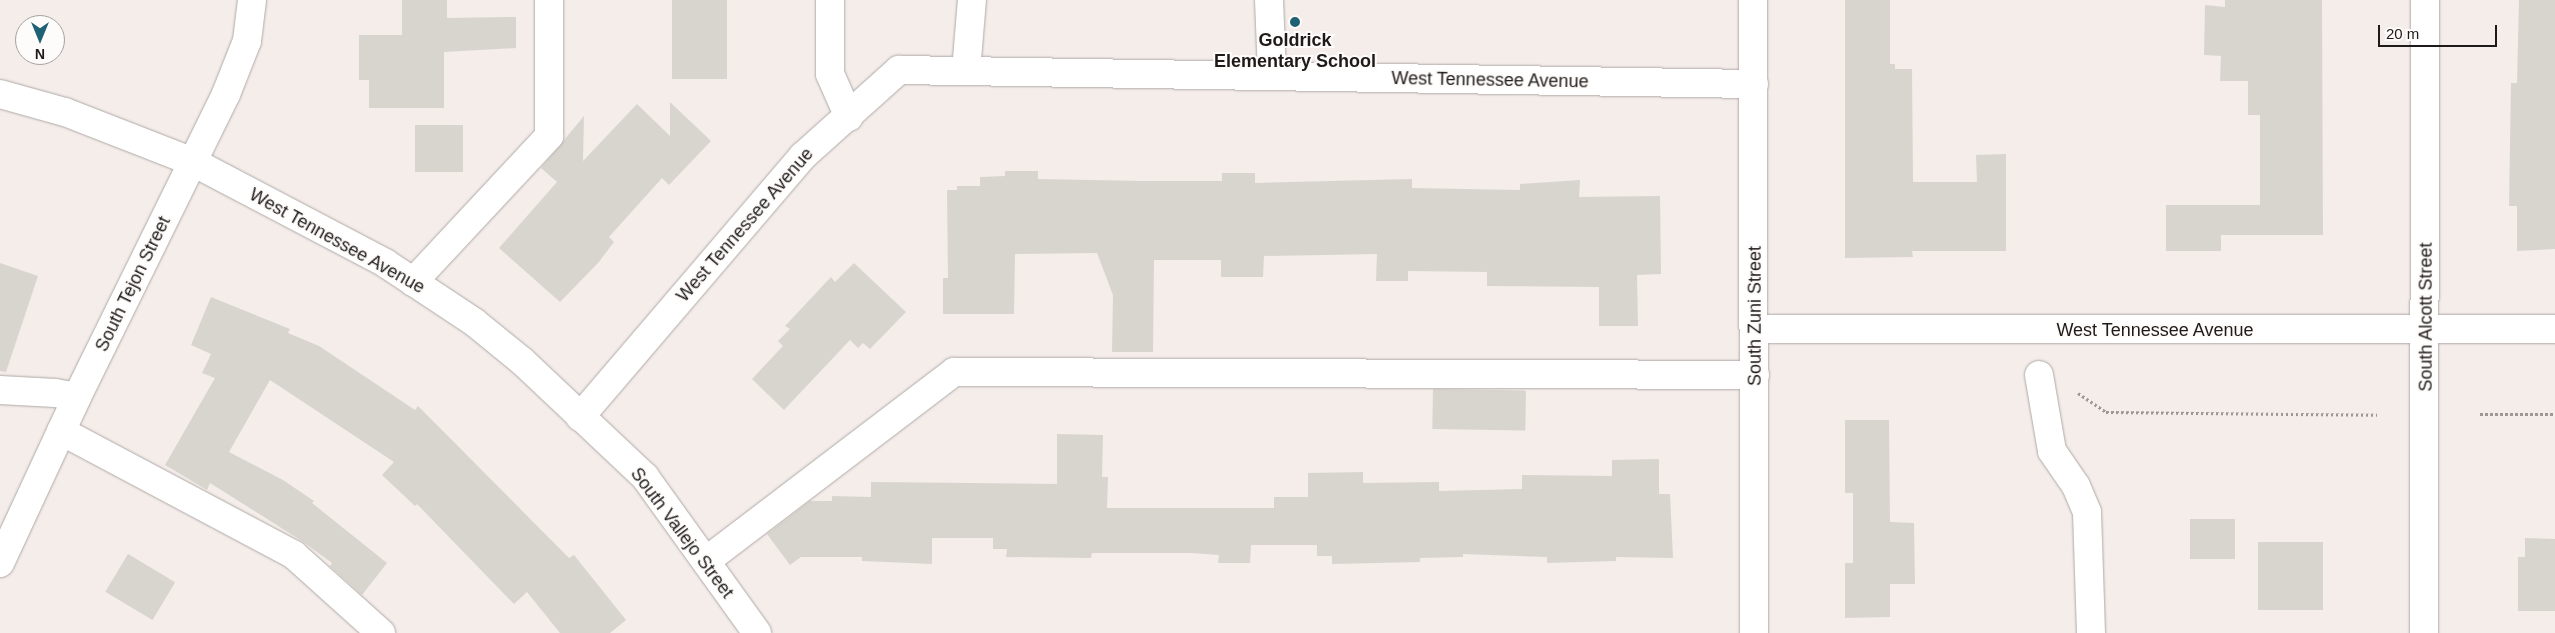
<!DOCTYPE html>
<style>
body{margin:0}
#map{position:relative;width:2555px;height:633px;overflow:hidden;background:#f4edea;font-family:Helvetica,sans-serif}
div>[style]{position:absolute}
.building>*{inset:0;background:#d8d5cf;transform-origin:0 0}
.path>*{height:3px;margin-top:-1.5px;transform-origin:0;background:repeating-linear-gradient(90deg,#9c9795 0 2.5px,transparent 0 5px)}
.roads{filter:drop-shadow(0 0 1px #b0a9a6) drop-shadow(0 0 1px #b0a9a6)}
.minor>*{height:28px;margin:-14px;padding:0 14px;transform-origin:14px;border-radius:14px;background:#fff}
.dots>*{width:14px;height:14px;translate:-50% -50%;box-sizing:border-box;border:2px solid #fefcfa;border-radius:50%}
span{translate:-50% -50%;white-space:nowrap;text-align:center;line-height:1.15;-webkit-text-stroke:4px #fefcfa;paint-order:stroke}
.poi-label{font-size:18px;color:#1d1a19;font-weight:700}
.street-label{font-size:18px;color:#1d1a19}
.north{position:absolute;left:15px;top:15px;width:50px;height:50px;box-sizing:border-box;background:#fefcfa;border:1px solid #a4a2a0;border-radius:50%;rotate:180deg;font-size:14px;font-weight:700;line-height:20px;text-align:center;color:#1d1a19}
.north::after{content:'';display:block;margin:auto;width:18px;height:22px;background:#1f6275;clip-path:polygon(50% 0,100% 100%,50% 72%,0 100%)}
.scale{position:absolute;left:2378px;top:25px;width:119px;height:22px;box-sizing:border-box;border:2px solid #1d1a19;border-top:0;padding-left:6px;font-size:15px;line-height:18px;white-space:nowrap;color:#1d1a19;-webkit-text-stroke:4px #fefcfa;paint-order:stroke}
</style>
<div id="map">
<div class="building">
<div style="clip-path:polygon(402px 0,447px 0,447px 18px,516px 17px,516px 48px,444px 52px,444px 108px,369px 108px,369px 80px,359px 80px,359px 35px,402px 35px)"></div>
<div style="left:672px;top:0;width:55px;height:79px"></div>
<div style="clip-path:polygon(1845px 0,1890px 0,1890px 64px,1895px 64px,1895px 69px,1912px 69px,1913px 182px,1977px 182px,1976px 155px,2006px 154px,2006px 251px,1912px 251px,1913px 257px,1845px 258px)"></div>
<div style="clip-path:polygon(2225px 0,2322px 0,2323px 235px,2221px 235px,2221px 251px,2166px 251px,2166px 205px,2260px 205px,2260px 115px,2248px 115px,2248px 81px,2220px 81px,2221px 56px,2204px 55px,2205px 5px,2225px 7px)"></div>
<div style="clip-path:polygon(2519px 0,2555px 0,2555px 249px,2517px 251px,2517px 206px,2509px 206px,2511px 83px,2517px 83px)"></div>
<div style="clip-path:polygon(670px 102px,711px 141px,669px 185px,662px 178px,609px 237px,614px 242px,598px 263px,560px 302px,499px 248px,557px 182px,541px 168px,584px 116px,583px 161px,637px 104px,670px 136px)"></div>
<div style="left:415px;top:125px;width:48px;height:47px"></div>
<div style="clip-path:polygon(1005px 171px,1038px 171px,1038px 179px,1141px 181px,1222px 181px,1222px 173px,1255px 173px,1255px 183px,1412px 179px,1412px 188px,1520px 190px,1520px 184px,1580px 180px,1579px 197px,1660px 196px,1661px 274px,1637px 275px,1638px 326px,1599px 326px,1599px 287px,1487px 286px,1487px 272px,1408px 271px,1408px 281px,1376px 281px,1377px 254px,1264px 256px,1263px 277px,1221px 277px,1221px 260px,1154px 260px,1153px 352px,1112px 352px,1113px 295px,1097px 253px,1015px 254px,1014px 314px,943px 314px,943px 278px,948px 278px,947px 190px,957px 190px,957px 186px,980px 186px,980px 177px,1005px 176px)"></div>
<div style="clip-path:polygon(0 263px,38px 276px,6px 372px,0 371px)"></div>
<div style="clip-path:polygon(854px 263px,906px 312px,870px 349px,863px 343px,858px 348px,850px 340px,784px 410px,752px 379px,783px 346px,778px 341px,790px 329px,785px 326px,831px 277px,835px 282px)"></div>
<div style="clip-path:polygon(211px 297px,290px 329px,288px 333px,319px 346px,415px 410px,418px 406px,569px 558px,574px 555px,626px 620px,610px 633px,560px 633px,527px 592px,514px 604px,417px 504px,415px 506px,382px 475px,394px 462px,270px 380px,229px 452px,283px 480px,314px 501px,312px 503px,387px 563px,362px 595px,330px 566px,332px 563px,302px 541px,210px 483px,207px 490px,165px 465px,215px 378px,202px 373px,211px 354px,191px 345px)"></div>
<div style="left:1433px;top:389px;width:93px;height:40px;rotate:1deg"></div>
<div style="clip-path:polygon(1845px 420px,1889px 420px,1890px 522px,1914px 523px,1915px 584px,1890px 584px,1890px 617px,1845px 618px,1845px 563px,1853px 563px,1853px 493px,1845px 493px)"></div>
<div style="clip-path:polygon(1057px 434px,1103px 435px,1102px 477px,1108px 477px,1107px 508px,1274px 508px,1274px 497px,1308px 497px,1308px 473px,1363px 472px,1363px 483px,1439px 482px,1439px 491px,1522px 489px,1522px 475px,1612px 476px,1612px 460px,1659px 459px,1659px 494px,1670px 494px,1673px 558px,1616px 557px,1616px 561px,1547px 563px,1547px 557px,1463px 554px,1463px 557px,1420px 558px,1420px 562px,1332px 564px,1332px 556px,1317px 556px,1317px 545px,1251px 545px,1250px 563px,1218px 563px,1219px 555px,1191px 553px,1092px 553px,1091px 558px,1006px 557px,1007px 549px,993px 549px,993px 538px,932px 538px,932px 564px,862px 561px,862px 557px,801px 557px,790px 565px,767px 534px,810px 501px,832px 501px,832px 496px,871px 497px,871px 482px,1057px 484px)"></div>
<div style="left:2190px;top:519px;width:45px;height:40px"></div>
<div style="clip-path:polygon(2525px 538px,2555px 539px,2555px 611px,2518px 611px,2518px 557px,2525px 557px)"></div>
<div style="left:2258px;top:542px;width:65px;height:68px"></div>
<div style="left:128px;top:554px;width:55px;height:44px;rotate:31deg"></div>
</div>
<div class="path">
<div style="left:2078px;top:393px;width:34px;rotate:34deg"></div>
<div style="left:2106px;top:412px;width:271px;rotate:0.6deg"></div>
<div style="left:2480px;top:414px;width:75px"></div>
</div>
<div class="roads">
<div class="minor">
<div style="left:830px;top:0;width:74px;rotate:90deg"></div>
<div style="left:830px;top:74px;width:47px;rotate:66.2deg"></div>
<div style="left:1269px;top:0;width:76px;rotate:87.7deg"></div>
<div style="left:1753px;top:0;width:633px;rotate:89.91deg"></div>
<div style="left:966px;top:71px;width:71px;rotate:-85.2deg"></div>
<div style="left:0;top:94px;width:67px;rotate:15.5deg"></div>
<div style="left:65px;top:112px;width:137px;rotate:21.3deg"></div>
<div style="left:193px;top:162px;width:217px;rotate:27.7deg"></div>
<div style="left:385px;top:263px;width:107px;rotate:33.5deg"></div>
<div style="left:474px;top:322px;width:62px;rotate:39.1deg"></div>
<div style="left:522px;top:361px;width:169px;rotate:43.3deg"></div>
<div style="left:645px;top:477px;width:192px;rotate:54.3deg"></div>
<div style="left:413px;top:282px;width:200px;rotate:-47deg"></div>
<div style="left:549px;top:136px;width:136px;rotate:-90deg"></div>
<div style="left:1756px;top:329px;width:799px"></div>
<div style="left:2039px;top:375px;width:77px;rotate:80.3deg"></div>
<div style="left:2052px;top:451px;width:42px;rotate:55.6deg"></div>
<div style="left:2076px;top:486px;width:28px;rotate:67deg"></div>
<div style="left:2087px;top:512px;width:121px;rotate:88.1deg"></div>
<div style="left:0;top:390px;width:55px;rotate:3.1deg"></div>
<div style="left:55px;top:393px;width:22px;rotate:10deg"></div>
<div style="left:580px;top:417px;width:343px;rotate:-49.5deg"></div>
<div style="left:803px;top:156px;width:129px;rotate:-41.9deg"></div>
<div style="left:899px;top:70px;width:855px;rotate:0.94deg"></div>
<div style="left:61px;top:431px;width:264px;rotate:28deg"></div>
<div style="left:294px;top:555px;width:117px;rotate:41.9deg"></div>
<div style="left:706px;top:561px;width:312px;rotate:-37.3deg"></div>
<div style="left:954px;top:372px;width:801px;rotate:0.21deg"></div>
<div style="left:0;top:563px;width:183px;rotate:-65.1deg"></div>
<div style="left:77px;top:397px;width:338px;rotate:-63.8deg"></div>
<div style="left:226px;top:94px;width:57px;rotate:-68.4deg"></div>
<div style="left:247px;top:41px;width:41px;rotate:-83deg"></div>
<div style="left:2424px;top:633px;width:633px;rotate:-89.91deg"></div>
</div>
</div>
<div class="dots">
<div style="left:1295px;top:22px;background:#1f6275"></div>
</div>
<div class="poi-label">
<span style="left:1295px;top:51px">Goldrick<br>Elementary School</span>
</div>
<div class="street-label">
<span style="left:1490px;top:80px;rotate:1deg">West Tennessee Avenue</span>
<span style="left:745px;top:225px;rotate:-49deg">West Tennessee Avenue</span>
<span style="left:337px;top:241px;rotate:29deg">West Tennessee Avenue</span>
<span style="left:133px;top:284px;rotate:-64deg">South Tejon Street</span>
<span style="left:1755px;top:316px;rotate:-90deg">South Zuni Street</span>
<span style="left:2426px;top:317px;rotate:-90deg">South Alcott Street</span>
<span style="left:2155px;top:330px">West Tennessee Avenue</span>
<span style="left:682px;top:533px;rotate:53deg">South Vallejo Street</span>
</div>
<div class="north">N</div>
<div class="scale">20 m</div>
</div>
